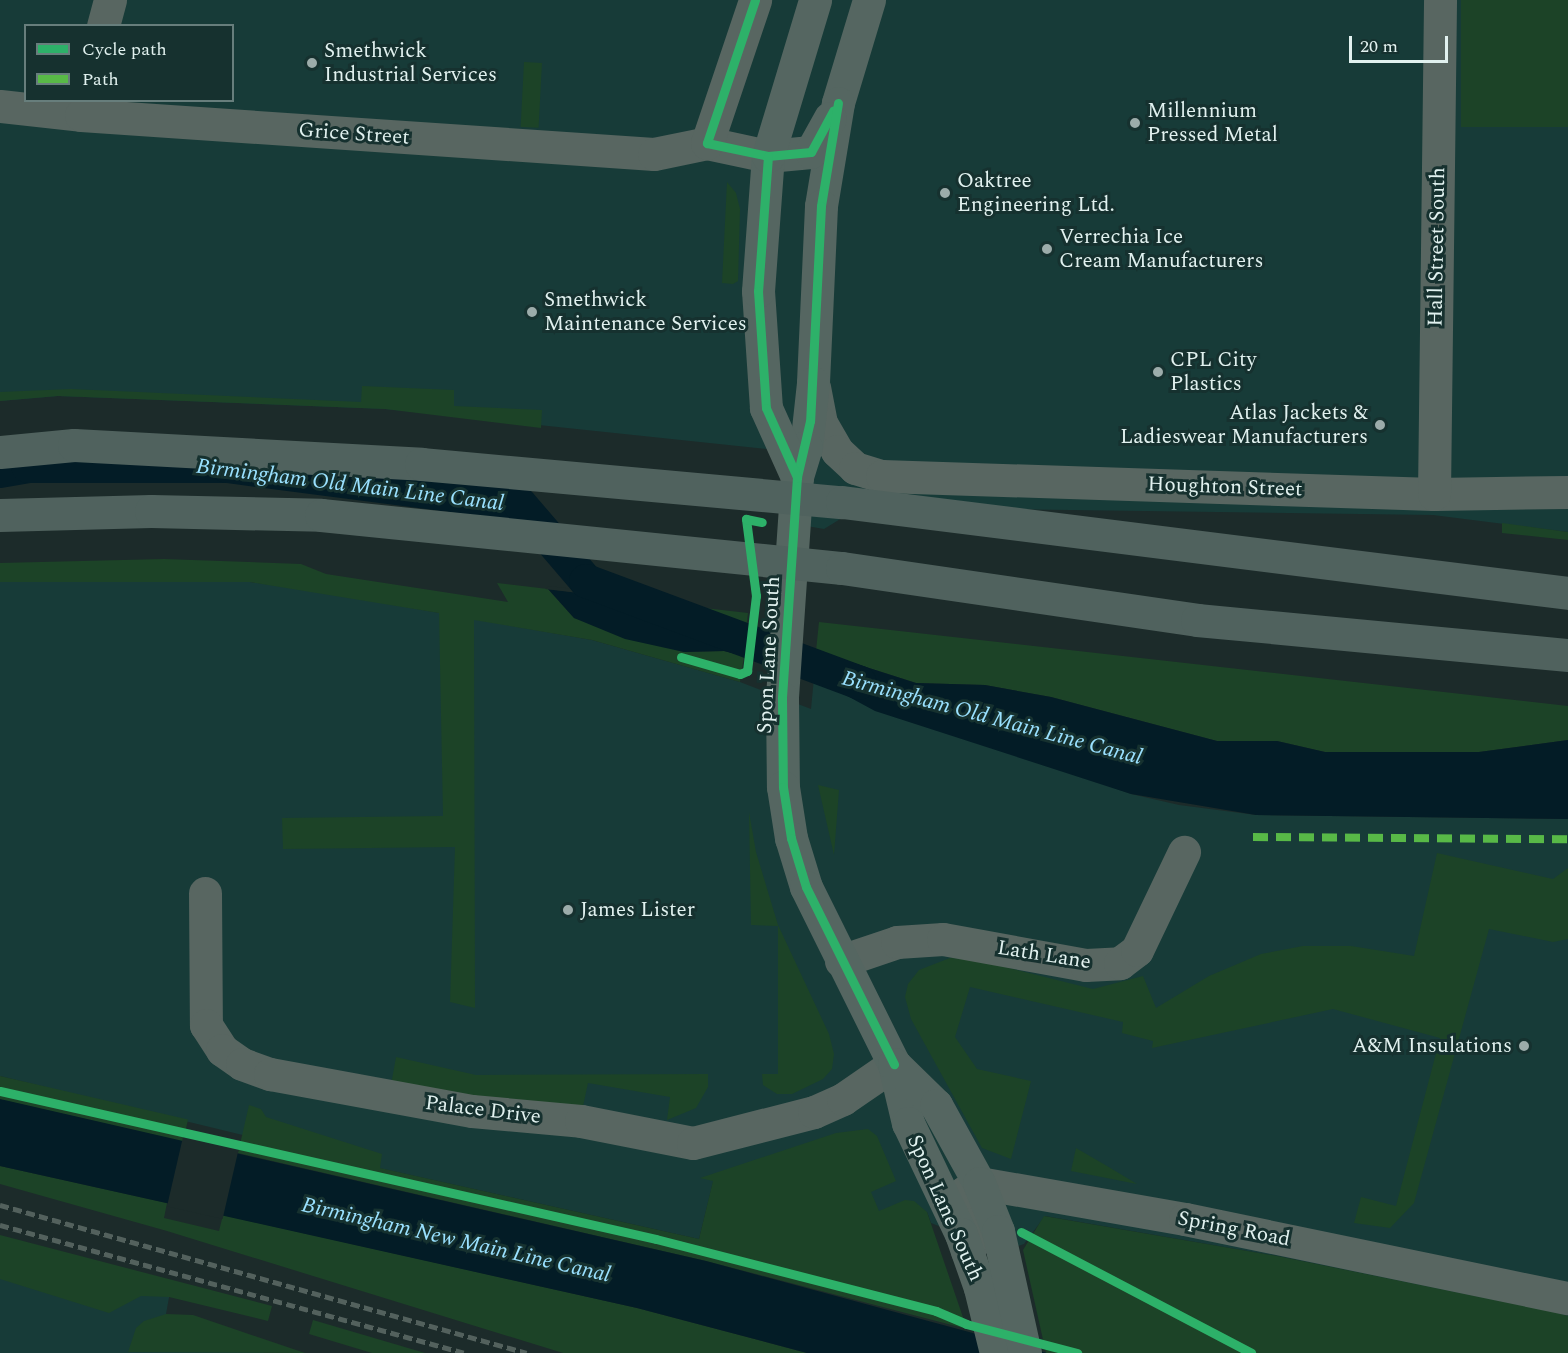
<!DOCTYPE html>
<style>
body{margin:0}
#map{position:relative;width:1568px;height:1353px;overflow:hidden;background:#1c2b2a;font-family:Spectral,serif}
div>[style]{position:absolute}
.built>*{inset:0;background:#173b38}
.green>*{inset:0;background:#1c4327;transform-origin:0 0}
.water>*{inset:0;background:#031c26}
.pier>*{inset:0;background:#1c2b2a;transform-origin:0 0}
.canal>*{height:34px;margin:-17px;padding:0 17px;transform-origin:17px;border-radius:17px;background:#031c26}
.minor>*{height:33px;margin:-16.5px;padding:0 16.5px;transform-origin:16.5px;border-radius:16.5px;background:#586661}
.primary>*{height:33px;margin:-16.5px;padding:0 16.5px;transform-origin:16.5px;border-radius:16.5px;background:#556661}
.motorway>*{height:33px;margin:-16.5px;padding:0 16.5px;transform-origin:16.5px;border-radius:16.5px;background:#50625e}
.rail>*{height:4.5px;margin-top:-2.25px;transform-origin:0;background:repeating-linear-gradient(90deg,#53615d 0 9px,transparent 0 13.5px)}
.quiet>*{height:8px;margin-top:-4px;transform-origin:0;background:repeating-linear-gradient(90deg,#58b947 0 15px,transparent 0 23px)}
.cycleway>*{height:9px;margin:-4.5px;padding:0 4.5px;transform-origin:4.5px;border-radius:4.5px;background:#2db169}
.dots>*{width:16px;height:16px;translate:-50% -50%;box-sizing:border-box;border:3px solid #16312f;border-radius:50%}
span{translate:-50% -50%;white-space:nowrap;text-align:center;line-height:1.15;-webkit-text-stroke:6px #16312f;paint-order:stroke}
.poi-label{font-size:21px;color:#e1f1ef}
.left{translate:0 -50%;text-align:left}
.right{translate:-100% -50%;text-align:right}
.street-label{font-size:21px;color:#e1f1ef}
.water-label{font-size:22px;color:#9ae1ff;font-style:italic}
.legend{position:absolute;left:24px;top:24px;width:210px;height:78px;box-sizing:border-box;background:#16312f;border:2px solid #677e7c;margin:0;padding:8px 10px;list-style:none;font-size:18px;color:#e1f1ef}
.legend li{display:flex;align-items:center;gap:12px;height:30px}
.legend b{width:30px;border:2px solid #677e7c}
.scale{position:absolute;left:1349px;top:36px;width:99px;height:27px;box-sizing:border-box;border:3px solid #e1f1ef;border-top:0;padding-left:8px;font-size:18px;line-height:21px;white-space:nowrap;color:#e1f1ef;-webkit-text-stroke:4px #16312f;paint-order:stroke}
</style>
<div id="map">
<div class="built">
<div style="clip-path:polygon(evenodd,0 0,1568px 0,1568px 532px,1433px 515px,1007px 509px,868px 502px,824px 529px,795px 524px,796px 452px,385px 409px,58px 396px,0 401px,0 0,26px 26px,232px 26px,232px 100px,26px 100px,26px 26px)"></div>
<div style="clip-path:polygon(0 582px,250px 582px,332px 594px,592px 640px,740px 682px,811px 709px,814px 678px,1131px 794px,1179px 805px,1256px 815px,1568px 819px,1568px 1316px,1277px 1256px,1045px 1216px,1024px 1244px,1003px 1251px,931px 1223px,927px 1212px,873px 1215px,713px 1182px,699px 1239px,379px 1168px,0 1076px)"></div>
<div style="clip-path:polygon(0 1252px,170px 1292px,166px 1314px,265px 1353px,0 1353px)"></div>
</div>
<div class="green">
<div style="left:1461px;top:0;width:107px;height:127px"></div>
<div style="left:524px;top:62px;width:18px;height:65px;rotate:3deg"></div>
<div style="clip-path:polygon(727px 182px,736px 193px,740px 209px,738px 281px,733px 284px,722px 283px)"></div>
<div style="clip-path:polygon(362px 386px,454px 390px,454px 406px,542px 410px,541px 428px,385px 409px,58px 396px,0 401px,0 392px,71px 389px,361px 402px)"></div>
<div style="clip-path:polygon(1502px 523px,1568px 532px,1568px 540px,1502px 533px)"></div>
<div style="clip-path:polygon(164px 559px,301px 564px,326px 574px,508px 602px,497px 583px,548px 589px,574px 618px,684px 652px,724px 651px,744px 656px,740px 682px,592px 640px,474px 620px,475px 1008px,450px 1002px,455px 847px,283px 849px,282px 818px,443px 816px,439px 613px,250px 582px,0 582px,0 563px)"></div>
<div style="clip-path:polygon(687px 606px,748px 613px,746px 630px,714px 619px)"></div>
<div style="clip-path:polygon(819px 622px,1568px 706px,1568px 740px,1479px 752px,1325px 752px,1277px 741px,1217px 741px,1051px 697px,985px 685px,916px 683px,816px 651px)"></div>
<div style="clip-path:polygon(818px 785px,839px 790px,834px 855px)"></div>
<div style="clip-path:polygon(749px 812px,756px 852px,778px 925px,829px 1034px,834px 1054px,832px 1069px,823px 1079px,792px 1094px,777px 1094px,763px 1085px,762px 1074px,778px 1074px,778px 926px,751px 925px)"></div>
<div style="clip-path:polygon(1437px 853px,1553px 879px,1568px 868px,1568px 939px,1553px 942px,1489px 929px,1414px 1203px,1390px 1228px,1354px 1223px,1361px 1197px,1396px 1206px,1440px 1038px,1333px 1009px,1152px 1048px,1153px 1041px,1122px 1033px,1123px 1022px,970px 987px,955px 1037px,977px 1069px,1031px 1081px,1011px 1159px,982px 1148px,911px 1019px,905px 997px,908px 984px,919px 970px,950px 958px,973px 959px,1093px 989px,1143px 976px,1156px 1008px,1209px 976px,1261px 954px,1303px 946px,1351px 946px,1414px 956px)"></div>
<div style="clip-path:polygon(396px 1057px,476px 1075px,708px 1074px,708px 1087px,696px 1108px,667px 1120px,670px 1097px,588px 1083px,582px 1111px,391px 1085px)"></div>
<div style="left:0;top:1076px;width:193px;height:23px;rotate:13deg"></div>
<div style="clip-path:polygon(249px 1105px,261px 1109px,266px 1117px,382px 1154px,380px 1168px,699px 1239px,713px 1181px,700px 1178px,836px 1133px,868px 1129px,877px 1136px,896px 1181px,871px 1192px,879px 1211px,905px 1200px,914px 1201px,927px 1212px,967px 1329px,706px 1261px,238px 1153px)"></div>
<div style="clip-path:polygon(1076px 1148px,1107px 1166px,1137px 1184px,1071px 1171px)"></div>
<div style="clip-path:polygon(0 1166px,167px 1203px,164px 1218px,219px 1231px,223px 1215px,637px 1308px,807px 1353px,563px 1353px,167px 1231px,0 1184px)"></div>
<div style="clip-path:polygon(1044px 1216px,1277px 1256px,1554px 1312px,1568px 1316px,1568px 1353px,1046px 1353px,1023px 1250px)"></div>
<div style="clip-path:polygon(0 1235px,272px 1306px,268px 1321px,169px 1297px,141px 1296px,109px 1313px,0 1279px)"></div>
<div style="clip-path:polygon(166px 1314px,193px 1315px,305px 1353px,128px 1352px,136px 1328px,144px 1321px)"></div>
<div style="clip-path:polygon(313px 1320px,425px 1353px,372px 1353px,309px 1334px)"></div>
</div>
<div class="water">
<div style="clip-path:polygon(548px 589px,687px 606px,746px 630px,744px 656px,724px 651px,684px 652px,625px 639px,574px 618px)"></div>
<div style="clip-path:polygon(816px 651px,916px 683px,985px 685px,1051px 697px,1217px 741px,1277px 741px,1325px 752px,1479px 752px,1568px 740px,1568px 819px,1256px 815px,1131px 794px,875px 711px,814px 678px)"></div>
<div style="clip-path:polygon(0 1099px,706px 1261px,1047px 1353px,807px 1353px,637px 1308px,0 1166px)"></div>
</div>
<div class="pier">
<div style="clip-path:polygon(549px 586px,688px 603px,696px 607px,545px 589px)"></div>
<div style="left:183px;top:1137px;width:57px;height:71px;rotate:13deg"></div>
</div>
<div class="canal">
<div style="left:0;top:471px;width:28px;rotate:-10deg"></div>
<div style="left:28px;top:466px;width:199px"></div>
<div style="left:227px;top:466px;width:295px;rotate:7.4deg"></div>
<div style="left:520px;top:504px;width:101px;rotate:49.4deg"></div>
<div style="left:586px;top:581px;width:292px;rotate:20.4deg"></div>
</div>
<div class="minor">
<div style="left:103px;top:26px;width:27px;rotate:-75deg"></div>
<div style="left:0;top:106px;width:81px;rotate:6.3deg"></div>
<div style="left:81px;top:115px;width:574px;rotate:3.89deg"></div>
<div style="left:654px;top:154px;width:54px;rotate:-11.7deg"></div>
<div style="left:707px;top:143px;width:62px;rotate:12deg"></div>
<div style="left:707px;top:143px;width:151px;rotate:-71.4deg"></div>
<div style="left:814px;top:387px;width:37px;rotate:79deg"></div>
<div style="left:821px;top:423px;width:32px;rotate:60deg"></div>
<div style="left:837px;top:451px;width:25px;rotate:43deg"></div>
<div style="left:855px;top:468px;width:28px;rotate:17deg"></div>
<div style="left:882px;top:476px;width:552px;rotate:1.87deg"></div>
<div style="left:1434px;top:494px;width:134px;rotate:-0.9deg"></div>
<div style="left:1434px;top:494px;width:494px;rotate:-89.3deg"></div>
<div style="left:205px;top:893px;width:132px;rotate:89.6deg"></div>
<div style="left:206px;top:1025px;width:30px;rotate:57deg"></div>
<div style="left:222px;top:1050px;width:24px;rotate:35deg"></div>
<div style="left:242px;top:1064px;width:30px;rotate:20deg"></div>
<div style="left:270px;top:1074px;width:205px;rotate:10.4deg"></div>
<div style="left:472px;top:1111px;width:109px;rotate:5.2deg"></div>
<div style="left:581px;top:1121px;width:114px;rotate:11.1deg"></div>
<div style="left:693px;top:1143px;width:125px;rotate:-14.4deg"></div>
<div style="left:814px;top:1112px;width:32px;rotate:-24deg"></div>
<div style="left:843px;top:1099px;width:62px;rotate:-34.5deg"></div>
<div style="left:841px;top:961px;width:59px;rotate:-18.7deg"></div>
<div style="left:897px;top:942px;width:46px;rotate:-3.7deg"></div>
<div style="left:943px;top:939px;width:145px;rotate:10.3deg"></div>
<div style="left:1086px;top:965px;width:34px;rotate:-3deg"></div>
<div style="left:1120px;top:963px;width:21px;rotate:-37deg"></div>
<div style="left:1137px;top:950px;width:109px;rotate:-64.4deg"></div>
<div style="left:967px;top:1251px;width:22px;rotate:-54deg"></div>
<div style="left:980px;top:1233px;width:44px;rotate:-110.1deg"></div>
<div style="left:965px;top:1192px;width:17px;rotate:-33deg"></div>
<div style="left:979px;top:1183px;width:209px;rotate:9.9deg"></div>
<div style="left:1185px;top:1219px;width:391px;rotate:11.7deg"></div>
</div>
<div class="primary">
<div style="left:869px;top:0;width:108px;rotate:106.8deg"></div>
<div style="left:838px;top:103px;width:104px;rotate:99.4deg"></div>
<div style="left:821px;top:206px;width:177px;rotate:92.6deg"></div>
<div style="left:813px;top:383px;width:64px;rotate:96.2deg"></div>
<div style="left:806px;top:447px;width:31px;rotate:107deg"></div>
<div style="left:797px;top:477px;width:222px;rotate:93.9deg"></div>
<div style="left:782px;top:698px;width:89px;rotate:89.4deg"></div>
<div style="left:783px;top:787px;width:52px;rotate:81.1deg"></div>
<div style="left:791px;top:838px;width:51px;rotate:73deg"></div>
<div style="left:806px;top:887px;width:198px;rotate:63.6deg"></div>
<div style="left:894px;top:1064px;width:61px;rotate:76.7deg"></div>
<div style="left:908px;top:1123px;width:123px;rotate:64.5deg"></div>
<div style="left:961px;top:1234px;width:57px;rotate:70.6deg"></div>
<div style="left:980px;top:1288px;width:67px;rotate:76.2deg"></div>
<div style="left:768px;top:156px;width:43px;rotate:-5.3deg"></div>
<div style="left:811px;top:152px;width:39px;rotate:-61deg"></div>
<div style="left:797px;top:477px;width:76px;rotate:-114.2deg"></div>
<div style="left:766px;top:408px;width:117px;rotate:-93.9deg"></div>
<div style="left:758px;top:291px;width:135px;rotate:-85.8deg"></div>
<div style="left:768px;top:156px;width:163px;rotate:-73.2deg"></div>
<div style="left:894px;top:1064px;width:59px;rotate:44.3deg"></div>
<div style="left:936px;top:1105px;width:89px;rotate:61.1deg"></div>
<div style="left:979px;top:1183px;width:52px;rotate:68.4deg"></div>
<div style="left:998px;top:1231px;width:125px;rotate:77.5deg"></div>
</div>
<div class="motorway">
<div style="left:0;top:452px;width:74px;rotate:-5.4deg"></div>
<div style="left:74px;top:445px;width:348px;rotate:3.1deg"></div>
<div style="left:421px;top:464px;width:423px;rotate:5.2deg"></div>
<div style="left:842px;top:502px;width:732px;rotate:7.14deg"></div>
<div style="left:0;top:515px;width:151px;rotate:-1.5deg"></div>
<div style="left:151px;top:511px;width:170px;rotate:1.3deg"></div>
<div style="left:321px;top:515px;width:524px;rotate:5.81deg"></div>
<div style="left:842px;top:568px;width:359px;rotate:8.3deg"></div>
<div style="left:1197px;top:620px;width:373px;rotate:5.4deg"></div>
</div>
<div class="rail">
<div style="left:0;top:1205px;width:547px;rotate:15.69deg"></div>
<div style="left:0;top:1225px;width:481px;rotate:15.4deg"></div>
</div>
<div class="quiet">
<div style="left:1253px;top:837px;width:315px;rotate:0.4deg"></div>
</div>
<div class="cycleway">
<div style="left:755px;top:0;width:151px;rotate:108.6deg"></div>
<div style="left:707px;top:143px;width:62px;rotate:12deg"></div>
<div style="left:768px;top:156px;width:43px;rotate:-5.3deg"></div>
<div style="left:811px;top:152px;width:47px;rotate:-61.8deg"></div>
<div style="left:838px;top:103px;width:104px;rotate:99.4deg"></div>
<div style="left:821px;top:206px;width:215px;rotate:92.9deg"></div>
<div style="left:810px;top:421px;width:57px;rotate:103.1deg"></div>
<div style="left:797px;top:477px;width:222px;rotate:93.9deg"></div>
<div style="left:782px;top:698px;width:89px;rotate:89.4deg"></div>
<div style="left:783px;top:787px;width:52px;rotate:81.1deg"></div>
<div style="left:791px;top:838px;width:51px;rotate:73deg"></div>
<div style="left:806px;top:887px;width:198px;rotate:63.6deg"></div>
<div style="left:768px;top:156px;width:135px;rotate:94.2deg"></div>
<div style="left:758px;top:291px;width:117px;rotate:86.1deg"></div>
<div style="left:766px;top:408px;width:76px;rotate:65.8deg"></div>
<div style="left:681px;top:657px;width:61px;rotate:16.1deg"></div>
<div style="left:740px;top:674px;width:8px;rotate:-23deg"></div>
<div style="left:747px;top:671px;width:76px;rotate:-83.2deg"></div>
<div style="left:756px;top:596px;width:78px;rotate:-97.4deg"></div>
<div style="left:746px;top:519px;width:16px;rotate:11deg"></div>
<div style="left:0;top:1091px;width:672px;rotate:12.71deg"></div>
<div style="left:656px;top:1239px;width:289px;rotate:14.4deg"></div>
<div style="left:936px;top:1311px;width:33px;rotate:23deg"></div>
<div style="left:966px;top:1324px;width:115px;rotate:14.6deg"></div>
<div style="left:1021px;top:1232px;width:260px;rotate:27.7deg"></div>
</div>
<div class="dots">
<div style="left:312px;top:63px;background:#9cacaa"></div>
<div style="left:1135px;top:123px;background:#9cacaa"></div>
<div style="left:945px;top:193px;background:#9cacaa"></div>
<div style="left:1047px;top:249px;background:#9cacaa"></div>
<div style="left:532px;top:312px;background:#9cacaa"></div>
<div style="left:1158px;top:372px;background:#9cacaa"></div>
<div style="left:1380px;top:425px;background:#9cacaa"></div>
<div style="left:568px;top:910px;background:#9cacaa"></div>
<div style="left:1524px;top:1046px;background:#9cacaa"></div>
</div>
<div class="poi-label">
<span class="left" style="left:324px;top:63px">Smethwick<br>Industrial Services</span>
<span class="left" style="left:1147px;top:123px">Millennium<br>Pressed Metal</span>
<span class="left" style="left:957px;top:193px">Oaktree<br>Engineering Ltd.</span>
<span class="left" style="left:1059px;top:249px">Verrechia Ice<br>Cream Manufacturers</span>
<span class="left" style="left:544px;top:312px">Smethwick<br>Maintenance Services</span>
<span class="left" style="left:1170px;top:372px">CPL City<br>Plastics</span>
<span class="right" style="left:1368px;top:425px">Atlas Jackets &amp;<br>Ladieswear Manufacturers</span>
<span class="left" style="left:580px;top:910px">James Lister</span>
<span class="right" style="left:1512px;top:1046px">A&amp;M Insulations</span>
</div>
<div class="street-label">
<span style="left:354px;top:134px;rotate:4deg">Grice Street</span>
<span style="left:1437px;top:247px;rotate:-89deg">Hall Street South</span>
<span style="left:1225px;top:487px;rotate:2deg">Houghton Street</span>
<span style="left:769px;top:655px;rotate:-87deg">Spon Lane South</span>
<span style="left:1044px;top:955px;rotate:9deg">Lath Lane</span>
<span style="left:483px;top:1110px;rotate:7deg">Palace Drive</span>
<span style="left:945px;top:1208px;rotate:66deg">Spon Lane South</span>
<span style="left:1234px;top:1229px;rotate:11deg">Spring Road</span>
</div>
<div class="water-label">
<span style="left:350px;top:485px;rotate:7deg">Birmingham Old Main Line Canal</span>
<span style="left:992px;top:718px;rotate:15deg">Birmingham Old Main Line Canal</span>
<span style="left:456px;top:1240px;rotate:13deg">Birmingham New Main Line Canal</span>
</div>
<ul class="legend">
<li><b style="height:8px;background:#2db169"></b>Cycle path</li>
<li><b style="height:8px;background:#58b947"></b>Path</li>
</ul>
<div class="scale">20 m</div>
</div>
